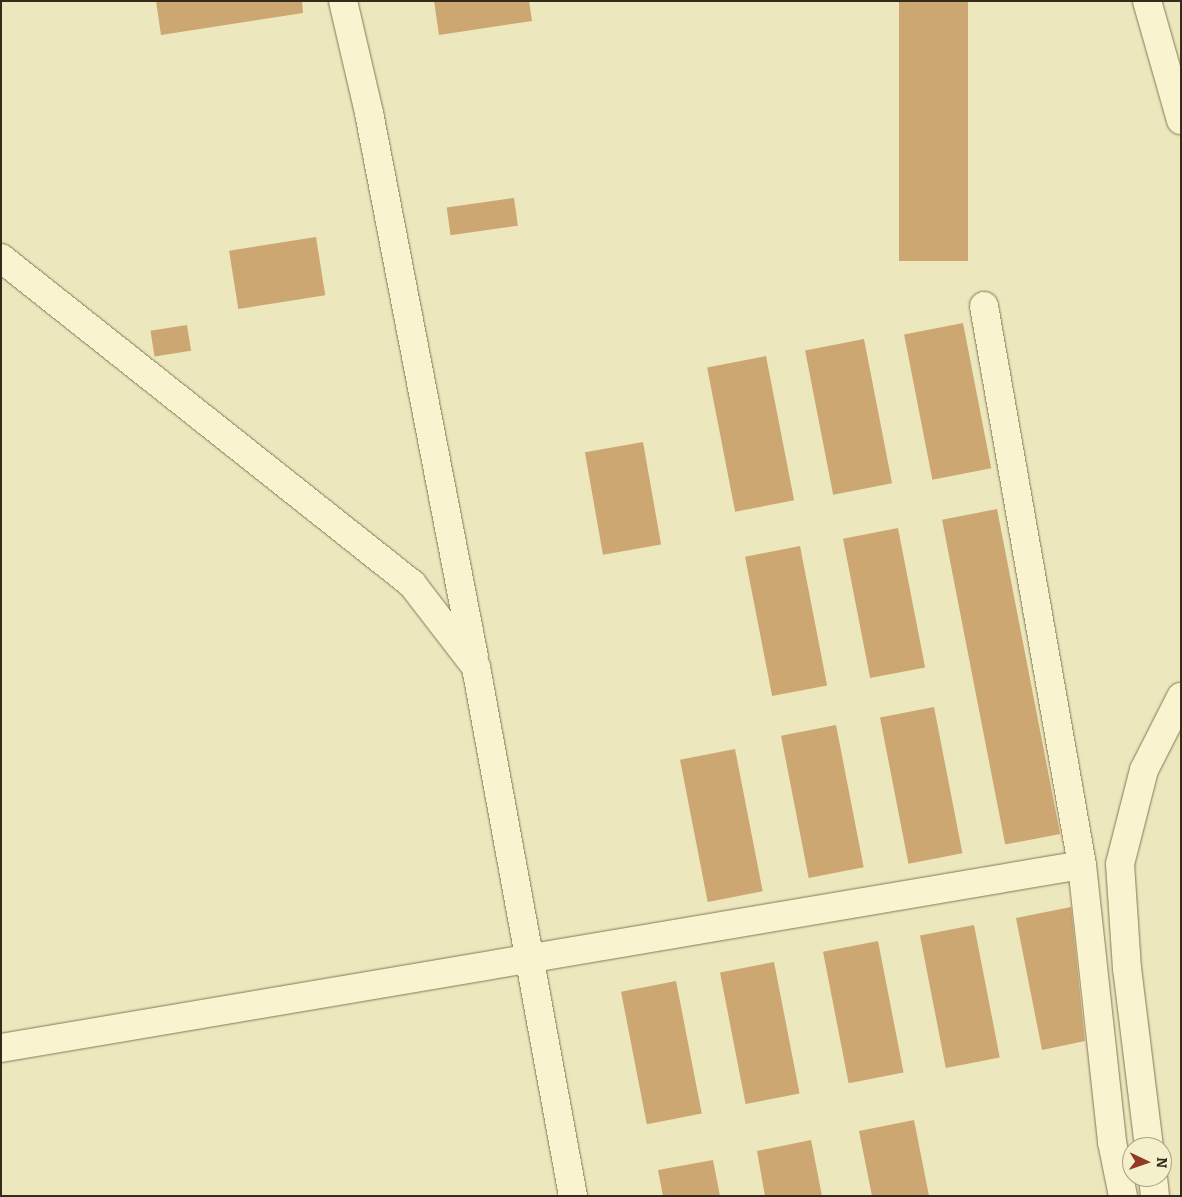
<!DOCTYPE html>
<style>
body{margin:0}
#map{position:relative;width:1182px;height:1197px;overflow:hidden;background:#ede7bd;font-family:Bitter,serif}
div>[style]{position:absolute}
.building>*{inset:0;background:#cca772;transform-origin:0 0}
.roads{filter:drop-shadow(0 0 1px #857756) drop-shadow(0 0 1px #857756)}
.minor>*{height:28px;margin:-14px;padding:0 14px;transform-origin:14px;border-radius:14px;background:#f9f3d0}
span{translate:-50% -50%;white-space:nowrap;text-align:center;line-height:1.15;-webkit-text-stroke:4.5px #f5f0cc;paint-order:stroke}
.frame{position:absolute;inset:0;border:2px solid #342c1b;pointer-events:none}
.north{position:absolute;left:1122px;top:1137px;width:50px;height:50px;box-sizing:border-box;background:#f5f0cc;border:1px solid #a8a285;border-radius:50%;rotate:93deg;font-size:14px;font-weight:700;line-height:20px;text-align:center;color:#342c1b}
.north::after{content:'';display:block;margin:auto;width:18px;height:22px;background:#943926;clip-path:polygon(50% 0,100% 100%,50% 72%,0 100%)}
</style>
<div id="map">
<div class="building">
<div style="clip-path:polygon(156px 1px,302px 1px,303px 13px,161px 35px)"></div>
<div style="clip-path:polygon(434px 1px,529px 1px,532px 21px,439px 35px)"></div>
<div style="left:899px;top:1px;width:69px;height:260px"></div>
<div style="left:514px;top:198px;width:28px;height:68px;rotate:82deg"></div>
<div style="left:316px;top:237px;width:59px;height:88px;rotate:81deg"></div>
<div style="left:963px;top:323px;width:148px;height:60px;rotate:79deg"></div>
<div style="left:187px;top:325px;width:26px;height:37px;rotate:81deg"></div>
<div style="left:864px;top:339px;width:147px;height:60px;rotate:79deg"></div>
<div style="left:766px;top:356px;width:147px;height:60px;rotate:79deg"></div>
<div style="left:643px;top:442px;width:104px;height:59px;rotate:80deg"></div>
<div style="left:997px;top:509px;width:331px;height:56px;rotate:79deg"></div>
<div style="left:898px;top:528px;width:142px;height:56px;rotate:79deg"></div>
<div style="left:800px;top:546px;width:142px;height:56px;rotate:79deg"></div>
<div style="left:934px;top:707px;width:149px;height:55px;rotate:79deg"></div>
<div style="left:836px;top:725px;width:145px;height:56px;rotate:79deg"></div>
<div style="left:735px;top:749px;width:145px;height:56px;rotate:79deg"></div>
<div style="clip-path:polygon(1071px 907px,1085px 1041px,1042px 1050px,1016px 918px)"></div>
<div style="left:974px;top:925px;width:135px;height:55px;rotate:79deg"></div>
<div style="left:878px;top:941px;width:134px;height:56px;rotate:79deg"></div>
<div style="left:774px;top:962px;width:134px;height:55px;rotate:79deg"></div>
<div style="left:676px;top:981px;width:135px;height:56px;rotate:79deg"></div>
<div style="clip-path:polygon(914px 1120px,929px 1196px,872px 1196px,859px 1131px)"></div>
<div style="clip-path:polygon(811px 1140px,822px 1196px,765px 1196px,757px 1151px)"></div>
<div style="clip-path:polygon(713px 1160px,720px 1196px,663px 1196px,658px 1170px)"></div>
</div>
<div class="roads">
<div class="minor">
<div style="left:343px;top:1px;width:115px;rotate:76.9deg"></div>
<div style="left:369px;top:113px;width:554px;rotate:79.08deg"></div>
<div style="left:1147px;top:1px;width:124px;rotate:74.1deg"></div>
<div style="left:1px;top:258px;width:525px;rotate:38.42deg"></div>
<div style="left:412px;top:584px;width:105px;rotate:52.4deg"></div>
<div style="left:476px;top:667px;width:538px;rotate:79.61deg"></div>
<div style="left:984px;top:306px;width:568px;rotate:80.06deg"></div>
<div style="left:1082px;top:865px;width:279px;rotate:83.8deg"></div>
<div style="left:1112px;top:1142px;width:55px;rotate:78.5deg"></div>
<div style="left:1px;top:1048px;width:1096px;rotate:-9.61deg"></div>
<div style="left:1149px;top:1147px;width:179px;rotate:-97deg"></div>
<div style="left:1127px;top:969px;width:105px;rotate:-93.8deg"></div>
<div style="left:1120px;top:864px;width:97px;rotate:-75.7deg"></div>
<div style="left:1144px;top:770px;width:82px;rotate:-63.1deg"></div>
<div style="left:1153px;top:1177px;width:19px;rotate:84deg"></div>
</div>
</div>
<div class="frame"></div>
<div class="north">N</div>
</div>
